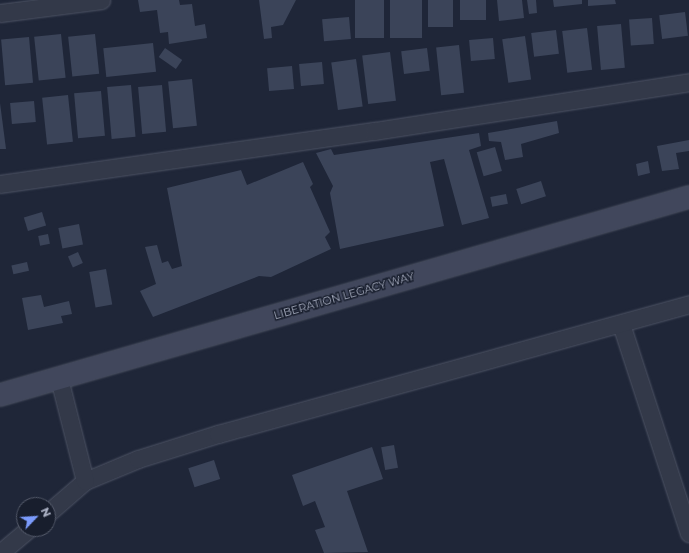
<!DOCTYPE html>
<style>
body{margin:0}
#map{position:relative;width:689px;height:553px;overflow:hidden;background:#1f2638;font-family:Montserrat,sans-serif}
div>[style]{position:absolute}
.building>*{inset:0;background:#3b4459;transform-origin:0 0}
.roads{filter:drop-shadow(0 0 1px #4d5364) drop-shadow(0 0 1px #4d5364)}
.street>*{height:17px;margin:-8.5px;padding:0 8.5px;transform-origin:8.5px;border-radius:8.5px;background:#333949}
.secondary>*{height:22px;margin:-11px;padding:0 11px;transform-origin:11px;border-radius:11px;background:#41475c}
span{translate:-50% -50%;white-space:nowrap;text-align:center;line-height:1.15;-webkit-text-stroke:3px #181e2d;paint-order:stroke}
.street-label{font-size:11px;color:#adb3c6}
.north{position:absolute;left:16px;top:497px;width:40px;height:40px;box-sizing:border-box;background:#181e2d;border:1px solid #545a6a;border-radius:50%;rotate:65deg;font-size:11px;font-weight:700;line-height:16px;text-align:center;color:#adb3c6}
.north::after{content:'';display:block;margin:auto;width:14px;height:18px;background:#7b9bfc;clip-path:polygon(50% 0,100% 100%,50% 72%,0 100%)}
</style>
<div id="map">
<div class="building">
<div style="clip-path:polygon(138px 0,179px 0,180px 5px,192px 4px,195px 26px,205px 24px,207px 38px,169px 44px,168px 32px,160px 33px,157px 10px,140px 12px)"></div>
<div style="clip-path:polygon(259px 0,296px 0,283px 25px,271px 27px,272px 38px,264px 39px)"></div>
<div style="left:355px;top:0;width:29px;height:38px"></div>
<div style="left:390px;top:0;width:32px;height:38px"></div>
<div style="left:428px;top:0;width:25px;height:27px"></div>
<div style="left:460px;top:0;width:26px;height:20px"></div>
<div style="clip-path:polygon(497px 0,522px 0,524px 18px,499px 21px)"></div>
<div style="clip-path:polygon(527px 0,536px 0,537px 13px,529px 14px)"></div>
<div style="clip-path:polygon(553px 0,582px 0,582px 4px,554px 7px)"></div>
<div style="clip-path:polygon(588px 0,615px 0,616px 4px,588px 6px)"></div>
<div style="left:685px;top:12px;width:24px;height:26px;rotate:83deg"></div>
<div style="left:349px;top:17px;width:22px;height:27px;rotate:85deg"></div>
<div style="left:652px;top:18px;width:26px;height:23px;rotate:86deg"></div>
<div style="left:621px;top:24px;width:44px;height:24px;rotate:85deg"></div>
<div style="left:587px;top:28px;width:42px;height:25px;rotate:83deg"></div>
<div style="left:556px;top:30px;width:24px;height:25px;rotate:83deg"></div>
<div style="left:61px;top:34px;width:44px;height:27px;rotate:84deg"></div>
<div style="left:95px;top:34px;width:40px;height:27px;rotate:84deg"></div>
<div style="left:525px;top:36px;width:44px;height:23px;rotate:82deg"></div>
<div style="left:29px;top:37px;width:46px;height:28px;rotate:85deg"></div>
<div style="left:493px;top:38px;width:21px;height:24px;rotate:85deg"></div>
<div style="left:153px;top:43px;width:29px;height:50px;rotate:84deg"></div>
<div style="left:459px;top:45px;width:48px;height:23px;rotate:84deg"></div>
<div style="left:165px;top:48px;width:21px;height:11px;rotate:35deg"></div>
<div style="left:427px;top:48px;width:23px;height:26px;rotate:83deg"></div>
<div style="left:390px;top:52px;width:49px;height:28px;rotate:83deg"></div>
<div style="left:356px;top:59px;width:48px;height:25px;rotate:82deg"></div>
<div style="left:322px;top:62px;width:22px;height:23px;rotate:85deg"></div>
<div style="left:292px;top:66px;width:23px;height:25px;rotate:85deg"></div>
<div style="left:192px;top:79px;width:47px;height:24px;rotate:84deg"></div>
<div style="left:131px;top:85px;width:52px;height:24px;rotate:85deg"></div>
<div style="left:162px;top:85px;width:47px;height:24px;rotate:85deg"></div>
<div style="left:101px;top:91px;width:45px;height:27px;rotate:85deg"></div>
<div style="left:68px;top:95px;width:47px;height:26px;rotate:84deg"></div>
<div style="left:34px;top:101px;width:21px;height:24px;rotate:85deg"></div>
<div style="clip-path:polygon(0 103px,6px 149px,0 149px)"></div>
<div style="clip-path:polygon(557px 121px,559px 133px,521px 144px,523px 157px,505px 160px,501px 142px,489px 141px,488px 133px)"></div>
<div style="clip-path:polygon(479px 133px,481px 146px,469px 150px,489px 218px,462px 225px,444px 159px,430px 162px,444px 226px,340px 249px,330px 193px,333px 186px,316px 153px,331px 149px,334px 155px)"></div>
<div style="clip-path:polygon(689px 140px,689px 151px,676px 153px,679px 169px,662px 171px,657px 146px)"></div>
<div style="left:495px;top:147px;width:25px;height:19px;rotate:74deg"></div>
<div style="clip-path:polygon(648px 161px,650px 173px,638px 176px,636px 164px)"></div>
<div style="clip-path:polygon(303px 162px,313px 184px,310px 187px,330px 232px,325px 237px,331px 249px,271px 277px,259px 276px,153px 317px,140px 291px,156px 284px,145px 247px,157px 245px,162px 263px,168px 261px,172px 269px,182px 266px,167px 188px,241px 170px,247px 185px)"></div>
<div style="left:541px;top:181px;width:16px;height:26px;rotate:72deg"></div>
<div style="left:506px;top:194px;width:10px;height:16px;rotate:79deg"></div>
<div style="left:42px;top:212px;width:14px;height:19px;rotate:73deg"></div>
<div style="left:79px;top:224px;width:21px;height:21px;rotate:79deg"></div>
<div style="left:48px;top:234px;width:10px;height:10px;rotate:79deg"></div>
<div style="left:78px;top:252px;width:12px;height:11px;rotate:66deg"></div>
<div style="left:27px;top:262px;width:9px;height:16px;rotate:77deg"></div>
<div style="left:106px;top:269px;width:36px;height:17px;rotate:80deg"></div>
<div style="clip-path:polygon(41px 295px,44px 307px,69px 301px,72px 314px,61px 316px,63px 323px,28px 330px,22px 298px)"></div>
<div style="left:394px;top:445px;width:23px;height:13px;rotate:80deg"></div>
<div style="clip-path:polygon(372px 447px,383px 479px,347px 491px,368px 552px,324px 553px,315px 530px,325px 527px,315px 501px,303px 506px,292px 475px)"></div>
<div style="left:214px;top:460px;width:20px;height:27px;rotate:72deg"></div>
</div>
<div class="roads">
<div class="street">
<div style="left:0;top:13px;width:102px;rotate:-7.3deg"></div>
<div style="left:0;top:184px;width:378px;rotate:-8.1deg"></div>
<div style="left:374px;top:131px;width:319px;rotate:-8.8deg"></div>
<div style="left:621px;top:324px;width:220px;rotate:72deg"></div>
<div style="left:85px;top:481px;width:57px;rotate:-22.5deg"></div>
<div style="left:138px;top:459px;width:84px;rotate:-17.4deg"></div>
<div style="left:218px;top:434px;width:489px;rotate:-15.4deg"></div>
<div style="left:48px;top:513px;width:49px;rotate:-40.9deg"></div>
<div style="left:85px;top:481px;width:106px;rotate:-104.2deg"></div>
<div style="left:0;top:553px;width:38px;rotate:-40deg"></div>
</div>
<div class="secondary">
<div style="left:0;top:395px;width:717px;rotate:-16.03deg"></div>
</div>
</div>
<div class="street-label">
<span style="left:344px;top:296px;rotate:-16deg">LIBERATION LEGACY WAY</span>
</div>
<div class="north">N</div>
</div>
